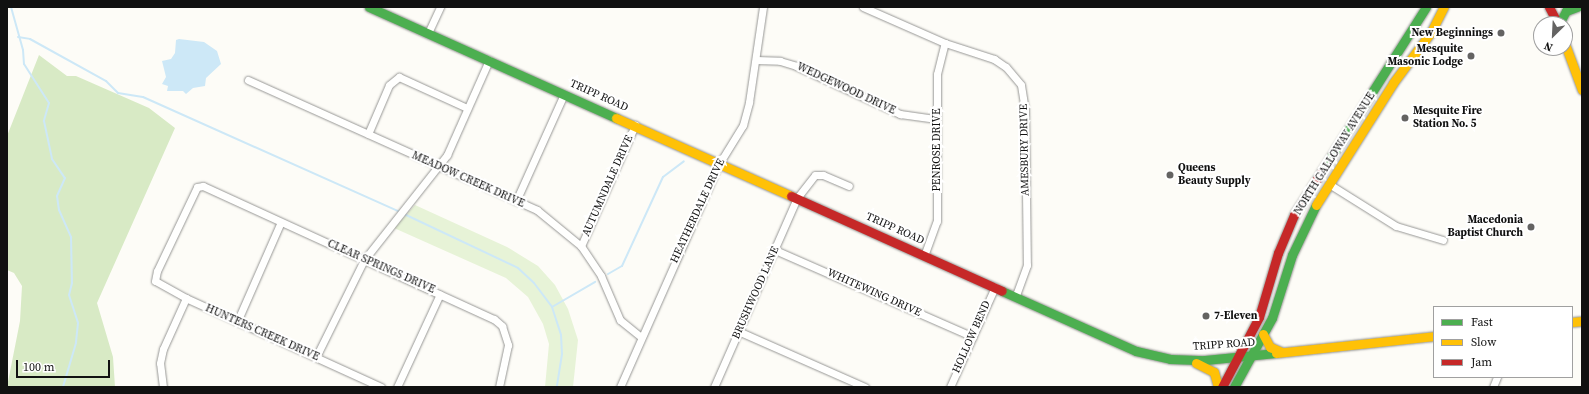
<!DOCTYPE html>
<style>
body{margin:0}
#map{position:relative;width:1589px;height:394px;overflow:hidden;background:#fdfcf7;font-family:"Source Serif 4",serif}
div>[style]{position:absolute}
.green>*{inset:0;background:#e7f3d7}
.forest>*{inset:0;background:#d8eac5}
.water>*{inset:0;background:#cde8f7}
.stream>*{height:2px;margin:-1px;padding:0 1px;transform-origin:1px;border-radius:1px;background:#cde8f7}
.roads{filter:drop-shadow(0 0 1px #979795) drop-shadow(0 0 1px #979795)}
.street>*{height:7px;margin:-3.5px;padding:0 3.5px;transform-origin:3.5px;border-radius:3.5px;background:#fffffe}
.fast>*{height:9px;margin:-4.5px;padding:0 4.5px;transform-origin:4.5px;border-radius:4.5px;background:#4caf50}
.slow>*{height:9px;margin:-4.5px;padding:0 4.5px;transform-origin:4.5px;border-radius:4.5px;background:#ffc107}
.jam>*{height:9px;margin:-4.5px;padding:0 4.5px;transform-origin:4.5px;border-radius:4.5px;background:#c62828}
.dots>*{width:11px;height:11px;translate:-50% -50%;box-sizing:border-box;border:2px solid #fff;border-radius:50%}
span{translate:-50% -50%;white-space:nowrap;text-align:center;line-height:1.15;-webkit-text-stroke:4px #fff;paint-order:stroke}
.poi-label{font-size:11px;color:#111;font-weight:700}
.right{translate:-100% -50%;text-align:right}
.left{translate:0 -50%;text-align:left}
.street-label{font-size:11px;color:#111}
.frame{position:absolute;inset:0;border:8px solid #111;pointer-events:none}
.legend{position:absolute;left:1433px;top:306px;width:140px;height:72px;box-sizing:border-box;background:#fff;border:1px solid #a0a0a0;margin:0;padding:5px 7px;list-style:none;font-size:12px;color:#111}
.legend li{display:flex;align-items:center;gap:8px;height:20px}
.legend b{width:20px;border:1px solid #a0a0a0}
.north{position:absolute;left:1533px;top:16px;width:40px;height:40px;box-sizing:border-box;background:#fff;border:1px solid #a0a0a0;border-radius:50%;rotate:204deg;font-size:11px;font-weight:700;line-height:16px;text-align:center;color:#111}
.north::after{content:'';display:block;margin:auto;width:14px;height:18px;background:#646362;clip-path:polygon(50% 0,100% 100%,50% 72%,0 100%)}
.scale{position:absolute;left:16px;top:360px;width:94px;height:18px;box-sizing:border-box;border:2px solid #111;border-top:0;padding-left:5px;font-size:12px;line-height:14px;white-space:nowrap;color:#111;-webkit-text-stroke:3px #fff;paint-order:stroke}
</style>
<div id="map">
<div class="green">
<div style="clip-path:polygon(415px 205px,507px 247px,538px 266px,555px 285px,568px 309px,578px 340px,573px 387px,545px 387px,549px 344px,543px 324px,528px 297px,506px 278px,394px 228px)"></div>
</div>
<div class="forest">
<div style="clip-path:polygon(39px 55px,67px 76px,76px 76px,149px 108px,175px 128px,97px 303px,113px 357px,115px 387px,7px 387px,20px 321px,22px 286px,14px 273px,7px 270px,7px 136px)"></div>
</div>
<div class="water">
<div style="clip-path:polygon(179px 39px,204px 42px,217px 51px,221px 64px,206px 78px,205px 86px,193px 88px,186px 94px,183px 91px,167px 91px,168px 86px,162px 84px,166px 77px,162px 61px,171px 59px,175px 53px,176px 40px)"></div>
</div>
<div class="stream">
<div style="left:11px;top:7px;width:45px;rotate:74.4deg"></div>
<div style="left:23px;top:50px;width:14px;rotate:86deg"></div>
<div style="left:24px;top:64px;width:46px;rotate:57.3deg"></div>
<div style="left:49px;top:103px;width:19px;rotate:106deg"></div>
<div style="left:44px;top:121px;width:39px;rotate:78deg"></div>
<div style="left:52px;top:159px;width:23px;rotate:56deg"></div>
<div style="left:65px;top:178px;width:20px;rotate:114deg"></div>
<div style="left:57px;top:196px;width:14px;rotate:82deg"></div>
<div style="left:59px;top:210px;width:30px;rotate:66deg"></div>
<div style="left:71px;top:237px;width:46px;rotate:88.8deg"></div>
<div style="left:72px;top:283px;width:12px;rotate:104deg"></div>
<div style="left:69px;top:295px;width:29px;rotate:72deg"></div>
<div style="left:78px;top:323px;width:20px;rotate:96deg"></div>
<div style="left:76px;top:343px;width:46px;rotate:106.5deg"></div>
<div style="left:18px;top:37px;width:12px;rotate:9deg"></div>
<div style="left:30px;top:39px;width:87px;rotate:28.9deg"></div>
<div style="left:106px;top:81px;width:17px;rotate:45deg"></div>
<div style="left:118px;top:93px;width:25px;rotate:9deg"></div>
<div style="left:143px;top:97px;width:282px;rotate:24.1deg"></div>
<div style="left:404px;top:214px;width:126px;rotate:25.3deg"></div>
<div style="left:518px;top:268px;width:22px;rotate:43deg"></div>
<div style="left:534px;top:283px;width:30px;rotate:53deg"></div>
<div style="left:552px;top:307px;width:29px;rotate:72deg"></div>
<div style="left:561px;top:335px;width:19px;rotate:87deg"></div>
<div style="left:562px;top:354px;width:33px;rotate:99deg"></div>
<div style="left:608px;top:274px;width:16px;rotate:-30deg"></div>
<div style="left:622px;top:266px;width:98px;rotate:-65.3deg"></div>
<div style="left:663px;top:177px;width:26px;rotate:-37deg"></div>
<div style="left:552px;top:307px;width:50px;rotate:-30.2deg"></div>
</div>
<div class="roads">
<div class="street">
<div style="left:863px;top:7px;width:90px;rotate:23.7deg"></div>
<div style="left:945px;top:43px;width:52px;rotate:18.1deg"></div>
<div style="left:994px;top:59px;width:14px;rotate:34deg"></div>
<div style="left:1006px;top:67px;width:23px;rotate:50deg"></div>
<div style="left:1021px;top:85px;width:24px;rotate:81deg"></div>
<div style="left:1025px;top:109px;width:156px;rotate:89.3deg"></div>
<div style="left:1027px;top:265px;width:33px;rotate:110deg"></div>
<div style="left:428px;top:33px;width:29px;rotate:-65deg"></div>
<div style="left:756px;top:60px;width:24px;rotate:2deg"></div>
<div style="left:780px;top:61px;width:17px;rotate:17deg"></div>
<div style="left:796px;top:66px;width:115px;rotate:24.8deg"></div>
<div style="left:900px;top:114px;width:37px;rotate:8deg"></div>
<div style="left:248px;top:80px;width:317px;rotate:24.2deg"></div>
<div style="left:537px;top:210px;width:57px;rotate:39.3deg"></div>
<div style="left:581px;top:246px;width:36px;rotate:56deg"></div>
<div style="left:601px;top:276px;width:48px;rotate:66.6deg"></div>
<div style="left:620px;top:320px;width:26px;rotate:39deg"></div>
<div style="left:368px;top:134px;width:53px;rotate:-66.8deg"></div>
<div style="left:389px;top:85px;width:13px;rotate:-39deg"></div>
<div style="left:399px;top:77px;width:75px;rotate:24.5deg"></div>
<div style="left:1329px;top:184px;width:79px;rotate:32.1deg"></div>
<div style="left:1396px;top:226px;width:49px;rotate:16.6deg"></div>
<div style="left:516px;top:201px;width:117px;rotate:-65.8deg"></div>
<div style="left:581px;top:246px;width:133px;rotate:-65.9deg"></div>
<div style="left:775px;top:250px;width:216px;rotate:23.7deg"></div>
<div style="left:924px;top:256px;width:37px;rotate:-70deg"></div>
<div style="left:937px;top:221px;width:147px;rotate:-90deg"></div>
<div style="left:937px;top:74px;width:32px;rotate:-76deg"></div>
<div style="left:237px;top:322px;width:109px;rotate:-66.3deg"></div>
<div style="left:738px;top:331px;width:139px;rotate:23.8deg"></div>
<div style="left:316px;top:357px;width:108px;rotate:-63.7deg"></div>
<div style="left:364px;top:260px;width:134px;rotate:-51.7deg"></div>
<div style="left:447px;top:155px;width:104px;rotate:-66.1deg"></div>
<div style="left:163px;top:387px;width:24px;rotate:-97deg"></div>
<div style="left:160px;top:363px;width:14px;rotate:-78deg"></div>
<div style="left:163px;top:349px;width:56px;rotate:-65.7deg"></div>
<div style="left:381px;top:387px;width:214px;rotate:-155.5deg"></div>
<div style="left:186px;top:298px;width:35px;rotate:-151deg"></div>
<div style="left:155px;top:281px;width:10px;rotate:-79deg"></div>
<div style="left:157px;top:271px;width:93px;rotate:-64.5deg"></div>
<div style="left:197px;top:187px;width:6px;rotate:-9deg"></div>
<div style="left:203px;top:186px;width:320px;rotate:24.6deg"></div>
<div style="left:494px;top:319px;width:11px;rotate:41deg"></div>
<div style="left:502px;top:326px;width:20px;rotate:72deg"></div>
<div style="left:508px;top:345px;width:43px;rotate:102.1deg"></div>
<div style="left:397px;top:387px;width:102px;rotate:-65.2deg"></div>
<div style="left:620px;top:387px;width:244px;rotate:-66.1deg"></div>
<div style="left:719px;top:164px;width:46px;rotate:-58.4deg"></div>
<div style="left:743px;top:125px;width:24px;rotate:-75deg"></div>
<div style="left:749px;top:102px;width:96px;rotate:-81.6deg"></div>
<div style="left:714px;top:387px;width:206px;rotate:-66.3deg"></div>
<div style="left:797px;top:198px;width:29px;rotate:-52deg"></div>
<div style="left:815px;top:175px;width:8px"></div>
<div style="left:823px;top:175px;width:28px;rotate:23deg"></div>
<div style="left:950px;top:387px;width:110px;rotate:-65.8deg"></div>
<div style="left:1493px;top:387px;width:11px;rotate:-68deg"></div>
</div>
<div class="fast">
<div style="left:369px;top:7px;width:271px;rotate:24.2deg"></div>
<div style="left:1559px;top:24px;width:15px;rotate:-62deg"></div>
<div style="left:1566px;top:11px;width:12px;rotate:-20deg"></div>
<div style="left:1322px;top:171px;width:194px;rotate:-57.6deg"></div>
<div style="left:1002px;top:291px;width:147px;rotate:24.1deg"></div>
<div style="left:1136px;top:351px;width:35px;rotate:13deg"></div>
<div style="left:1170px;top:359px;width:35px;rotate:2deg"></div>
<div style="left:1205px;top:360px;width:71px;rotate:-5.6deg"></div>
<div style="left:1234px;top:387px;width:79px;rotate:-61.2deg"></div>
<div style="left:1272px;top:318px;width:66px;rotate:-72.4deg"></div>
<div style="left:1292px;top:255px;width:55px;rotate:-64.4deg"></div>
</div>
<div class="slow">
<div style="left:1565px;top:44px;width:49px;rotate:69.7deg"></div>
<div style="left:616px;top:118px;width:192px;rotate:24deg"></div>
<div style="left:1316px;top:205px;width:144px;rotate:-57.7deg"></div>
<div style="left:1393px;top:83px;width:64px;rotate:-53.3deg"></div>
<div style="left:1431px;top:32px;width:28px;rotate:-63deg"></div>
<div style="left:1572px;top:322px;width:10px;rotate:-6deg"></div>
<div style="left:1263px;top:334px;width:15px;rotate:62deg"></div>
<div style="left:1270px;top:347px;width:13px;rotate:23deg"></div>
<div style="left:1276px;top:353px;width:159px;rotate:-6.1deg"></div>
<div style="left:1196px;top:363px;width:20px;rotate:27deg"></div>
<div style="left:1214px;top:372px;width:16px;rotate:75deg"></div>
</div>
<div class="jam">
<div style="left:1549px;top:7px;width:19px;rotate:62deg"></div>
<div style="left:791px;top:196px;width:231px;rotate:24.2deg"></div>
<div style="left:1222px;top:387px;width:79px;rotate:-62.1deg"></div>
<div style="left:1259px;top:317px;width:67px;rotate:-73.5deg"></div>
<div style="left:1278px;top:253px;width:41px;rotate:-67.2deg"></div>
<div style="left:1294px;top:215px;width:52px;rotate:-57.5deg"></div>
</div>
</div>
<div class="dots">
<div style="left:1501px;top:33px;background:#646362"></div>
<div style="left:1471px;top:56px;background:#646362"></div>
<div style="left:1405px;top:118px;background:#646362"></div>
<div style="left:1170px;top:175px;background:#646362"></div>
<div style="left:1531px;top:227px;background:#646362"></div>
<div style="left:1206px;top:316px;background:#646362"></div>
</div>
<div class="poi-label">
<span class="right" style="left:1493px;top:33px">New Beginnings</span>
<span class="right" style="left:1463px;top:56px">Mesquite<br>Masonic Lodge</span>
<span class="left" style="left:1413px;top:118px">Mesquite Fire<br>Station No. 5</span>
<span class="left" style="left:1178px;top:175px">Queens<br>Beauty Supply</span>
<span class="right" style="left:1523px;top:227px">Macedonia<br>Baptist Church</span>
<span class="left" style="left:1214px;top:316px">7-Eleven</span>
</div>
<div class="street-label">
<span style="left:846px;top:89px;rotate:25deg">WEDGEWOOD DRIVE</span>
<span style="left:599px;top:96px;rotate:24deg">TRIPP ROAD</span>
<span style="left:937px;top:150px;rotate:-90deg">PENROSE DRIVE</span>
<span style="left:1025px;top:150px;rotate:-91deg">AMESBURY DRIVE</span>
<span style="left:1335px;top:154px;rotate:-58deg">NORTH GALLOWAY AVENUE</span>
<span style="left:468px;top:180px;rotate:24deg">MEADOW CREEK DRIVE</span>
<span style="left:608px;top:186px;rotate:-66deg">AUTUMNDALE DRIVE</span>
<span style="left:698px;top:211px;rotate:-65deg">HEATHERDALE DRIVE</span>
<span style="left:895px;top:229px;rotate:24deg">TRIPP ROAD</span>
<span style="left:381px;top:267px;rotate:24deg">CLEAR SPRINGS DRIVE</span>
<span style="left:756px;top:293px;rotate:-66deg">BRUSHWOOD LANE</span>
<span style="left:874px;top:293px;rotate:24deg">WHITEWING DRIVE</span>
<span style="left:262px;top:333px;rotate:24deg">HUNTERS CREEK DRIVE</span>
<span style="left:972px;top:337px;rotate:-66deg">HOLLOW BEND</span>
<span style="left:1224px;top:345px;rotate:-4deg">TRIPP ROAD</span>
</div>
<div class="frame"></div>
<ul class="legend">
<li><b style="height:5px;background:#4caf50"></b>Fast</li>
<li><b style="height:5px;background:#ffc107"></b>Slow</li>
<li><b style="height:5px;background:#c62828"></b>Jam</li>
</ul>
<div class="north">N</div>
<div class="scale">100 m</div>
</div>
